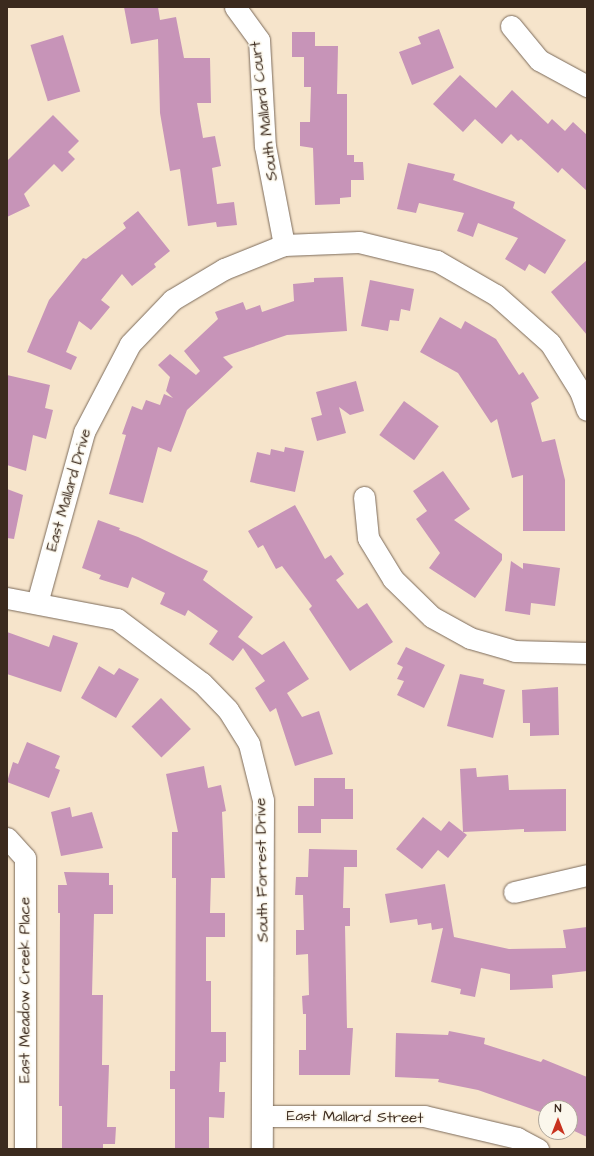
<!DOCTYPE html>
<style>
body{margin:0}
#map{position:relative;width:594px;height:1156px;overflow:hidden;background:#f6e4cb;font-family:"Architects Daughter",sans-serif}
div>[style]{position:absolute}
.building>*{inset:0;background:#c794b8;transform-origin:0 0}
.roads{filter:drop-shadow(0 0 1px #7c6b5b) drop-shadow(0 0 1px #7c6b5b)}
.street>*{height:21px;margin:-10.5px;padding:0 10.5px;transform-origin:10.5px;border-radius:10.5px;background:#fff}
span{translate:-50% -50%;white-space:nowrap;text-align:center;line-height:1.15;-webkit-text-stroke:3px #fbf7ec;paint-order:stroke}
.street-label{font-size:15px;color:#3b2a1e}
.frame{position:absolute;inset:0;border:8px solid #3b2a1e;pointer-events:none}
.north{position:absolute;left:538px;top:1100px;width:40px;height:40px;box-sizing:border-box;background:#fbf7ec;border:1px solid #aea59a;border-radius:50%;rotate:0deg;font-size:11px;font-weight:700;line-height:16px;text-align:center;color:#3b2a1e}
.north::after{content:'';display:block;margin:auto;width:14px;height:18px;background:#c8321e;clip-path:polygon(50% 0,100% 100%,50% 72%,0 100%)}
</style>
<div id="map">
<div class="building">
<div style="clip-path:polygon(124px 7px,158px 7px,160px 20px,176px 17px,184px 58px,210px 58px,211px 103px,197px 103px,203px 138px,215px 136px,221px 166px,212px 168px,217px 204px,234px 202px,237px 225px,217px 227px,216px 222px,188px 226px,180px 169px,170px 171px,160px 113px,158px 39px,131px 44px)"></div>
<div style="clip-path:polygon(439px 29px,454px 68px,412px 85px,399px 52px,421px 44px,418px 37px)"></div>
<div style="clip-path:polygon(292px 32px,315px 32px,315px 46px,338px 46px,337px 94px,347px 94px,347px 155px,354px 155px,354px 162px,363px 162px,364px 180px,351px 180px,351px 197px,340px 198px,340px 204px,315px 205px,313px 148px,300px 146px,300px 122px,310px 122px,311px 87px,304px 87px,304px 57px,292px 57px)"></div>
<div style="left:63px;top:35px;width:59px;height:34px;rotate:73deg"></div>
<div style="clip-path:polygon(460px 75px,496px 108px,512px 90px,548px 124px,552px 119px,565px 131px,573px 122px,587px 135px,587px 191px,562px 168px,558px 173px,521px 139px,518px 141px,511px 134px,502px 144px,475px 119px,463px 132px,433px 104px)"></div>
<div style="clip-path:polygon(53px 115px,79px 141px,68px 152px,75px 159px,62px 172px,54px 164px,24px 194px,30px 206px,7px 217px,7px 161px)"></div>
<div style="clip-path:polygon(408px 163px,455px 174px,453px 180px,515px 202px,513px 208px,566px 240px,545px 274px,529px 264px,525px 271px,505px 259px,518px 238px,478px 223px,473px 237px,457px 231px,464px 213px,419px 203px,416px 213px,397px 209px)"></div>
<div style="clip-path:polygon(138px 211px,170px 251px,154px 264px,156px 267px,132px 286px,122px 274px,101px 300px,110px 307px,91px 330px,79px 321px,66px 352px,77px 357px,71px 370px,27px 352px,49px 300px,83px 258px,86px 259px,126px 228px,123px 223px)"></div>
<div style="clip-path:polygon(587px 260px,587px 335px,551px 292px)"></div>
<div style="clip-path:polygon(343px 277px,347px 331px,287px 335px,223px 357px,233px 367px,187px 410px,171px 452px,158px 447px,143px 503px,109px 494px,126px 435px,122px 434px,132px 406px,142px 410px,146px 400px,160px 405px,164px 394px,173px 398px,166px 391px,170px 377px,158px 365px,170px 354px,196px 375px,200px 371px,184px 351px,218px 319px,215px 312px,243px 302px,246px 310px,260px 305px,262px 312px,294px 301px,293px 284px,314px 282px,314px 278px)"></div>
<div style="clip-path:polygon(370px 280px,414px 289px,410px 311px,401px 309px,399px 321px,390px 320px,388px 331px,361px 326px)"></div>
<div style="clip-path:polygon(440px 317px,461px 329px,465px 321px,496px 339px,519px 375px,523px 372px,539px 398px,531px 403px,542px 442px,555px 439px,565px 480px,565px 531px,523px 531px,523px 475px,512px 478px,497px 419px,491px 423px,458px 373px,420px 352px)"></div>
<div style="clip-path:polygon(7px 375px,50px 385px,45px 408px,53px 410px,46px 439px,33px 435px,26px 471px,7px 465px)"></div>
<div style="clip-path:polygon(356px 381px,364px 411px,350px 415px,339px 407px,346px 433px,317px 441px,311px 418px,322px 415px,316px 392px)"></div>
<div style="left:404px;top:401px;width:43px;height:42px;rotate:36deg"></div>
<div style="clip-path:polygon(285px 447px,304px 451px,295px 492px,250px 482px,257px 452px,270px 455px,271px 449px,284px 452px)"></div>
<div style="clip-path:polygon(443px 471px,470px 509px,454px 520px,502px 554px,502px 560px,475px 598px,429px 568px,440px 553px,416px 519px,427px 511px,413px 491px)"></div>
<div style="clip-path:polygon(7px 489px,23px 495px,14px 539px,7px 538px)"></div>
<div style="clip-path:polygon(295px 505px,325px 559px,331px 555px,344px 574px,336px 580px,358px 609px,367px 603px,393px 642px,350px 671px,309px 609px,312px 606px,282px 566px,276px 569px,263px 545px,258px 548px,248px 531px)"></div>
<div style="clip-path:polygon(98px 520px,120px 528px,119px 530px,138px 537px,208px 571px,203px 580px,253px 617px,238px 637px,262px 655px,284px 641px,309px 679px,287px 693px,302px 717px,319px 711px,333px 754px,295px 766px,276px 708px,270px 712px,255px 688px,265px 681px,243px 648px,233px 661px,209px 644px,218px 631px,188px 610px,185px 616px,160px 604px,165px 593px,132px 577px,128px 588px,99px 579px,101px 575px,82px 568px)"></div>
<div style="clip-path:polygon(511px 561px,523px 569px,523px 563px,560px 568px,555px 606px,531px 603px,530px 615px,505px 611px)"></div>
<div style="clip-path:polygon(7px 632px,49px 647px,53px 635px,78px 643px,61px 692px,7px 674px)"></div>
<div style="clip-path:polygon(406px 647px,445px 665px,424px 708px,397px 695px,404px 681px,397px 679px,403px 667px,397px 664px)"></div>
<div style="clip-path:polygon(99px 666px,114px 675px,119px 668px,139px 679px,116px 718px,81px 698px)"></div>
<div style="clip-path:polygon(460px 674px,484px 679px,483px 684px,505px 690px,493px 738px,447px 726px)"></div>
<div style="clip-path:polygon(558px 687px,559px 735px,530px 736px,530px 723px,523px 723px,522px 690px)"></div>
<div style="left:161px;top:698px;width:43px;height:41px;rotate:46deg"></div>
<div style="clip-path:polygon(27px 742px,60px 756px,55px 768px,60px 770px,49px 798px,7px 782px,13px 762px,18px 764px)"></div>
<div style="clip-path:polygon(204px 766px,208px 788px,221px 785px,226px 811px,222px 812px,225px 878px,211px 878px,210px 913px,225px 913px,225px 937px,206px 937px,206px 981px,211px 981px,211px 1032px,226px 1032px,226px 1062px,220px 1062px,219px 1092px,225px 1092px,224px 1118px,209px 1117px,209px 1149px,175px 1149px,175px 1089px,170px 1089px,170px 1071px,175px 1071px,176px 878px,172px 878px,172px 832px,178px 832px,166px 774px)"></div>
<div style="clip-path:polygon(476px 768px,477px 777px,508px 775px,509px 790px,566px 789px,566px 831px,524px 832px,524px 829px,463px 832px,467px 835px,448px 858px,438px 850px,422px 869px,396px 849px,423px 817px,441px 831px,449px 821px,463px 832px,460px 769px)"></div>
<div style="clip-path:polygon(314px 778px,345px 778px,345px 789px,353px 789px,353px 819px,321px 819px,321px 833px,298px 833px,298px 806px,314px 806px)"></div>
<div style="clip-path:polygon(70px 807px,72px 817px,92px 812px,103px 848px,61px 856px,51px 812px)"></div>
<div style="clip-path:polygon(309px 849px,357px 850px,357px 867px,344px 867px,343px 908px,350px 908px,350px 926px,345px 926px,347px 1028px,353px 1028px,350px 1075px,299px 1075px,299px 1050px,306px 1050px,306px 1014px,303px 1014px,302px 996px,309px 995px,308px 954px,296px 955px,296px 930px,304px 930px,303px 895px,295px 895px,296px 877px,308px 877px)"></div>
<div style="clip-path:polygon(64px 872px,109px 873px,109px 885px,113px 885px,113px 914px,94px 914px,92px 995px,103px 995px,102px 1065px,109px 1065px,107px 1127px,116px 1127px,115px 1144px,103px 1144px,103px 1149px,62px 1149px,62px 1106px,59px 1106px,60px 913px,58px 913px,58px 885px,67px 885px)"></div>
<div style="clip-path:polygon(445px 884px,454px 937px,509px 949px,566px 948px,563px 930px,587px 927px,587px 971px,552px 975px,553px 988px,510px 990px,510px 974px,481px 968px,475px 997px,460px 994px,461px 989px,431px 982px,443px 928px,432px 930px,431px 923px,418px 925px,417px 919px,390px 923px,385px 894px)"></div>
<div style="clip-path:polygon(449px 1031px,485px 1038px,484px 1044px,541px 1062px,543px 1059px,587px 1077px,587px 1137px,570px 1129px,570px 1108px,546px 1108px,546px 1114px,478px 1090px,438px 1082px,439px 1079px,395px 1077px,396px 1033px,448px 1035px)"></div>
</div>
<div class="roads">
<div class="street">
<div style="left:235px;top:7px;width:41px;rotate:54deg"></div>
<div style="left:259px;top:40px;width:106px;rotate:86.8deg"></div>
<div style="left:265px;top:146px;width:101px;rotate:79.1deg"></div>
<div style="left:511px;top:26px;width:44px;rotate:50.5deg"></div>
<div style="left:539px;top:60px;width:55px;rotate:28.4deg"></div>
<div style="left:364px;top:497px;width:41px;rotate:84.4deg"></div>
<div style="left:368px;top:538px;width:48px;rotate:58.6deg"></div>
<div style="left:393px;top:579px;width:54px;rotate:44.3deg"></div>
<div style="left:432px;top:617px;width:43px;rotate:28.9deg"></div>
<div style="left:470px;top:638px;width:47px;rotate:16.1deg"></div>
<div style="left:515px;top:651px;width:72px;rotate:1.6deg"></div>
<div style="left:7px;top:598px;width:112px;rotate:10.8deg"></div>
<div style="left:117px;top:619px;width:106px;rotate:37deg"></div>
<div style="left:202px;top:683px;width:37px;rotate:46deg"></div>
<div style="left:228px;top:710px;width:40px;rotate:58deg"></div>
<div style="left:249px;top:744px;width:58px;rotate:76deg"></div>
<div style="left:263px;top:800px;width:349px;rotate:90.2deg"></div>
<div style="left:37px;top:603px;width:177px;rotate:-74.6deg"></div>
<div style="left:84px;top:432px;width:99px;rotate:-62.4deg"></div>
<div style="left:130px;top:344px;width:61px;rotate:-46.3deg"></div>
<div style="left:172px;top:300px;width:61px;rotate:-30.8deg"></div>
<div style="left:224px;top:269px;width:65px;rotate:-21.8deg"></div>
<div style="left:284px;top:245px;width:75px;rotate:-2.3deg"></div>
<div style="left:359px;top:242px;width:80px;rotate:13.7deg"></div>
<div style="left:437px;top:261px;width:68px;rotate:30deg"></div>
<div style="left:496px;top:295px;width:72px;rotate:41.6deg"></div>
<div style="left:550px;top:343px;width:57px;rotate:58deg"></div>
<div style="left:580px;top:391px;width:20px;rotate:70deg"></div>
<div style="left:7px;top:838px;width:27px;rotate:48deg"></div>
<div style="left:25px;top:858px;width:291px;rotate:90deg"></div>
<div style="left:514px;top:892px;width:75px;rotate:-13.1deg"></div>
<div style="left:263px;top:1116px;width:161px"></div>
<div style="left:424px;top:1116px;width:96px;rotate:13.3deg"></div>
<div style="left:517px;top:1138px;width:24px;rotate:28deg"></div>
</div>
</div>
<div class="street-label">
<span style="left:264px;top:111px;rotate:-97deg">South Mallard Court</span>
<span style="left:69px;top:490px;rotate:-74deg">East Mallard Drive</span>
<span style="left:262px;top:870px;rotate:-91deg">South Forrest Drive</span>
<span style="left:25px;top:990px;rotate:-90deg">East Meadow Creek Place</span>
<span style="left:355px;top:1117px;rotate:1deg">East Mallard Street</span>
</div>
<div class="frame"></div>
<div class="north">N</div>
</div>
